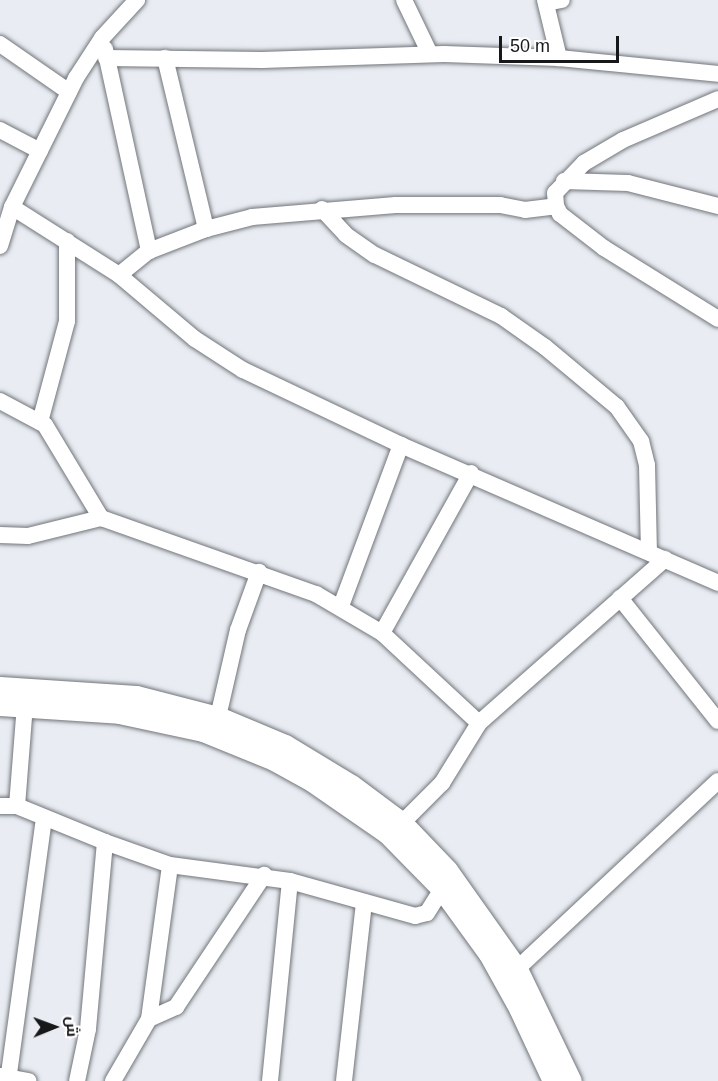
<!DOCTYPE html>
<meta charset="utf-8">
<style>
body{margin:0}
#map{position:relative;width:718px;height:1081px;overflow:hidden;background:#e9edf3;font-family:Arial,Cairo,sans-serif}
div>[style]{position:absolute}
.roads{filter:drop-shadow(0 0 2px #71757a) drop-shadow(0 0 2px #71757a)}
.minor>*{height:16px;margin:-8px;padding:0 8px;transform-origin:8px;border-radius:8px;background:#fff}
.major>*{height:21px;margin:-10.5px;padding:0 10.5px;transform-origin:10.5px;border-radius:10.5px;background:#fff}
span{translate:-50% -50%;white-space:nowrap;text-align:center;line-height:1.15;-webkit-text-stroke:5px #fff;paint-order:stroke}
.north{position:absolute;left:24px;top:997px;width:60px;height:60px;-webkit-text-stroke:4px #fff;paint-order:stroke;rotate:89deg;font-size:16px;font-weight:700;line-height:24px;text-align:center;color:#17181a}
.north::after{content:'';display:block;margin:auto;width:21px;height:27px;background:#17181a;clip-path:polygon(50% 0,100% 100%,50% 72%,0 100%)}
.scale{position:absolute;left:499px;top:36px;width:120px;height:27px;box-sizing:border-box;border:3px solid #17181a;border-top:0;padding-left:8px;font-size:18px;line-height:21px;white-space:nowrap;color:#17181a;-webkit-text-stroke:4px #fff;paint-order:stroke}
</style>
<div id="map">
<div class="roads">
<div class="minor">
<div style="left:404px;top:0;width:60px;rotate:64.3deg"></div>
<div style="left:545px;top:0;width:60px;rotate:76.4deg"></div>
<div style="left:546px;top:3px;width:16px;rotate:-11deg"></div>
<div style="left:0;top:44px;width:84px;rotate:34.8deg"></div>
<div style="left:105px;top:49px;width:207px;rotate:77.7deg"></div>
<div style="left:106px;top:58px;width:156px;rotate:0.7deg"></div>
<div style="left:262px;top:60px;width:182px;rotate:-1.9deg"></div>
<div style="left:444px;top:54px;width:115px;rotate:2deg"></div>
<div style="left:559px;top:58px;width:160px;rotate:5.7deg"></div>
<div style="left:165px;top:58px;width:176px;rotate:76.5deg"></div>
<div style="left:0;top:130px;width:45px;rotate:27.7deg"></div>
<div style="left:564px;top:181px;width:64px;rotate:1.8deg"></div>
<div style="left:628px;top:183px;width:93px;rotate:14.3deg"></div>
<div style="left:556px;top:206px;width:13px;rotate:-94deg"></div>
<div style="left:555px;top:193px;width:42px;rotate:-46deg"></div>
<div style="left:584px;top:163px;width:45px;rotate:-30.5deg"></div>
<div style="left:623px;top:140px;width:103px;rotate:-23.3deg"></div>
<div style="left:12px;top:207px;width:127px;rotate:32.4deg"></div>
<div style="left:119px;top:275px;width:99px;rotate:40.1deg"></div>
<div style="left:195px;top:339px;width:57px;rotate:32.9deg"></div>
<div style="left:243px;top:370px;width:175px;rotate:25.4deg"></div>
<div style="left:401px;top:445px;width:346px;rotate:23.5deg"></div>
<div style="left:322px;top:209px;width:35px;rotate:47deg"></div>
<div style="left:346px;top:235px;width:35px;rotate:35deg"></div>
<div style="left:375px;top:255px;width:140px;rotate:25.8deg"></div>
<div style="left:501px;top:316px;width:54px;rotate:35.2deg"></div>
<div style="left:545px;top:347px;width:94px;rotate:39.8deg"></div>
<div style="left:617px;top:407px;width:42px;rotate:54.8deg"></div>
<div style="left:641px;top:441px;width:25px;rotate:76deg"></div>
<div style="left:647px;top:465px;width:86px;rotate:88.7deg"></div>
<div style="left:0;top:246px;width:41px;rotate:-72.9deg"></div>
<div style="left:12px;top:207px;width:144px;rotate:-63.6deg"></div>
<div style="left:76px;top:78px;width:48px;rotate:-57deg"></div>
<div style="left:102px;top:38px;width:52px;rotate:-47.4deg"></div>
<div style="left:119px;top:275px;width:38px;rotate:-39deg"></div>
<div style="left:149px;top:251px;width:61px;rotate:-21.1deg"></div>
<div style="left:206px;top:229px;width:48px;rotate:-14.6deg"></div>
<div style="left:252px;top:217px;width:144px;rotate:-4.8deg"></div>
<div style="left:396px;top:205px;width:104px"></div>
<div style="left:500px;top:205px;width:25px;rotate:11deg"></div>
<div style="left:525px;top:210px;width:31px;rotate:-7deg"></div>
<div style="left:556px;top:206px;width:9px;rotate:63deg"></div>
<div style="left:560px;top:214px;width:56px;rotate:37.7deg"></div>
<div style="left:604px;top:248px;width:134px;rotate:31.9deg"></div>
<div style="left:0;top:401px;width:51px;rotate:28.1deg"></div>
<div style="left:45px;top:425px;width:109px;rotate:58.9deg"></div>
<div style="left:40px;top:422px;width:105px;rotate:-75deg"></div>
<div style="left:67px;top:321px;width:80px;rotate:-90deg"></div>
<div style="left:0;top:535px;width:28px;rotate:2deg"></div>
<div style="left:28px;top:536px;width:75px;rotate:-13.9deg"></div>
<div style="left:101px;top:518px;width:228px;rotate:19.5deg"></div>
<div style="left:316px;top:594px;width:77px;rotate:30.6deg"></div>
<div style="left:382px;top:633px;width:132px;rotate:42.9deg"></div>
<div style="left:620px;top:598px;width:157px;rotate:51.5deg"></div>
<div style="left:341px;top:606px;width:172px;rotate:-69.6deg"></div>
<div style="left:382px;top:633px;width:183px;rotate:-60.9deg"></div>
<div style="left:218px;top:717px;width:89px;rotate:-77.1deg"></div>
<div style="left:238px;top:630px;width:62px;rotate:-70.1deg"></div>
<div style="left:0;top:806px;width:17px"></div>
<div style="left:17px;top:806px;width:101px;rotate:-85.5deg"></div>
<div style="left:17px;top:806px;width:95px;rotate:22.2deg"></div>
<div style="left:105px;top:842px;width:188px;rotate:95.2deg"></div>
<div style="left:88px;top:1029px;width:53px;rotate:101.9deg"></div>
<div style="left:402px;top:823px;width:57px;rotate:-45deg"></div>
<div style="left:442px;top:783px;width:70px;rotate:-58.3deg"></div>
<div style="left:479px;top:723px;width:248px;rotate:-41.4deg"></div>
<div style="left:105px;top:842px;width:69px;rotate:19.5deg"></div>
<div style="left:170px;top:865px;width:121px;rotate:7.6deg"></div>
<div style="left:517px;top:969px;width:275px;rotate:-43.1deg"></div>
<div style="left:149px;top:1019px;width:30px;rotate:-24deg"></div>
<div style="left:176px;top:1007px;width:159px;rotate:-56.3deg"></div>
<div style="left:0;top:1076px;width:29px;rotate:10deg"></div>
<div style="left:8px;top:1081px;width:264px;rotate:-82.2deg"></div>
<div style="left:113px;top:1081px;width:72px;rotate:-59.9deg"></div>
<div style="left:149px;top:1019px;width:155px;rotate:-82.2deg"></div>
<div style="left:270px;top:1081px;width:201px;rotate:-84.3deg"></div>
<div style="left:290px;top:881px;width:130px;rotate:15.6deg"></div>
<div style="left:415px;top:916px;width:12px;rotate:-14deg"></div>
<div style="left:427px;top:913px;width:28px;rotate:-58deg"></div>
<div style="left:344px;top:1081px;width:180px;rotate:-83.6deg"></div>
</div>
<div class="major">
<div style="left:0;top:687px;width:136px;rotate:3.8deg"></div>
<div style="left:136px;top:696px;width:85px;rotate:14.4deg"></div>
<div style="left:218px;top:717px;width:73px;rotate:22.7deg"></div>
<div style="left:285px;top:745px;width:77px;rotate:31.2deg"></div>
<div style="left:351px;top:785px;width:64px;rotate:36.7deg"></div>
<div style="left:402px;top:823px;width:65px;rotate:46.2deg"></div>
<div style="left:447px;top:870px;width:121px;rotate:54.7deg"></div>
<div style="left:517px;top:969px;width:124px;rotate:64.3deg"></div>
<div style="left:0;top:705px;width:119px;rotate:3.8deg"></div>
<div style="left:119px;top:713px;width:86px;rotate:12.1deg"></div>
<div style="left:203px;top:731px;width:77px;rotate:22.2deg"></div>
<div style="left:274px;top:760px;width:43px;rotate:28.9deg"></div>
<div style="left:312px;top:781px;width:91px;rotate:34.7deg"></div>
<div style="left:387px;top:833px;width:78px;rotate:45.5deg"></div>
<div style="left:442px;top:889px;width:80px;rotate:54.1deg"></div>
<div style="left:489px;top:954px;width:62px;rotate:60.9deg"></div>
<div style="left:519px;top:1008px;width:81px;rotate:65deg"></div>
</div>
</div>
<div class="north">ش</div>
<div class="scale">50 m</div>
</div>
